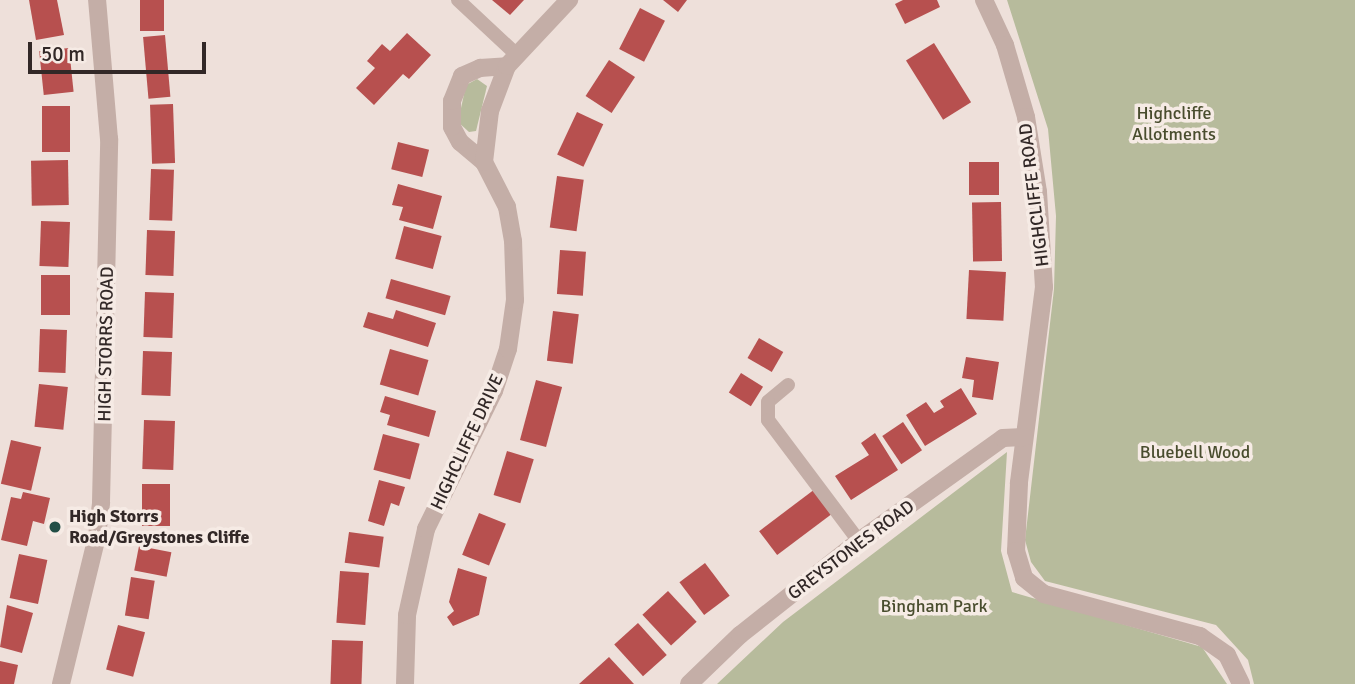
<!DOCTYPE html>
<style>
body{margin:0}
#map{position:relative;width:1355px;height:684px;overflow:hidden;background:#eee0da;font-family:Signika,sans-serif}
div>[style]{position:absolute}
.green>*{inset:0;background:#b7bb9c}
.building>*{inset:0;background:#b7504f;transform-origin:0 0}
.service>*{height:14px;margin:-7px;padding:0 7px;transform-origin:7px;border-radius:7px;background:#c4aea7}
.minor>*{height:18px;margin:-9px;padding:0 9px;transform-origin:9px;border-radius:9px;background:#c4aea7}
.tertiary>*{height:18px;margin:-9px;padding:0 9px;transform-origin:9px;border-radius:9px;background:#c4aea7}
.dots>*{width:19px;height:19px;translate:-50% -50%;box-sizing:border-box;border:4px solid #f6ebe5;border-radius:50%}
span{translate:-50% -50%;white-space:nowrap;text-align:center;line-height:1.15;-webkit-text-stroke:7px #f6ebe5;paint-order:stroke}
.park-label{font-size:18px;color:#494d2e}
.street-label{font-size:18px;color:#322827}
.poi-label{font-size:18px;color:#322827;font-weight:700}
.left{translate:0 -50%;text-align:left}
.scale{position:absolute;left:28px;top:42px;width:178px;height:32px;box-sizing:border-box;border:4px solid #322827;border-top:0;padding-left:9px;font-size:21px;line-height:24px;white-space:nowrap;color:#322827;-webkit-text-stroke:5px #f6ebe5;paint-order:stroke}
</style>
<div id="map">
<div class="green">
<div style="clip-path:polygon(1007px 0,1355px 0,1355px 684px,1254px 684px,1248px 660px,1216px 625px,1045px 581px,1031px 562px,1025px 540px,1054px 289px,1056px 216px,1048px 129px)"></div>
<div style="clip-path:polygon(477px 79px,487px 86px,476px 131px,469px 132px,458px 122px,466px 85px)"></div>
<div style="clip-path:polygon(1007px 452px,1001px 551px,1012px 592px,1202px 647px,1227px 684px,717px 684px,783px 622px)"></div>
</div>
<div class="building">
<div style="clip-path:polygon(29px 0,57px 0,64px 35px,36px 40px)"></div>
<div style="left:140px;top:0;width:24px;height:31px"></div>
<div style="clip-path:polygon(492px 0,524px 0,510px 15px)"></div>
<div style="clip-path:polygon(663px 0,687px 0,678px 12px)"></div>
<div style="clip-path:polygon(903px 0,937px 0,940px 7px,905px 24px,895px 4px)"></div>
<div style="left:640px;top:8px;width:28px;height:46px;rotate:27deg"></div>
<div style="clip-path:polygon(407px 33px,431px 55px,409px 79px,403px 74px,374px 105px,356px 88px,375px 68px,367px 61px,382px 44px,390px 51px)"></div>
<div style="left:165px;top:35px;width:62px;height:22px;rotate:85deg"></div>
<div style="left:934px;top:43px;width:70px;height:33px;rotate:58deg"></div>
<div style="left:69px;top:48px;width:44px;height:30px;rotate:84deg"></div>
<div style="left:609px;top:60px;width:31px;height:43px;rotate:33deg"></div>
<div style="left:173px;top:104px;width:59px;height:23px;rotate:88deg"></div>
<div style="left:42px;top:106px;width:28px;height:46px"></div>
<div style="left:577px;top:112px;width:29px;height:47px;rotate:25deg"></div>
<div style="left:398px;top:142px;width:32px;height:28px;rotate:14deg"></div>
<div style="left:68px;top:160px;width:45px;height:37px;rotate:89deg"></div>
<div style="left:969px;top:162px;width:30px;height:33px"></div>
<div style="left:151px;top:169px;width:23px;height:51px;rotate:2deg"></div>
<div style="left:557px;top:176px;width:27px;height:52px;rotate:8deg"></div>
<div style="clip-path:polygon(398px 184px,442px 196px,433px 229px,399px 220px,403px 207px,392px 205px)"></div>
<div style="left:1001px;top:202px;width:59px;height:29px;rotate:89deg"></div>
<div style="left:41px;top:221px;width:29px;height:45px;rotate:2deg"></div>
<div style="left:404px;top:226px;width:39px;height:34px;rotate:15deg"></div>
<div style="left:147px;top:230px;width:28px;height:45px;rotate:2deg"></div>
<div style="left:560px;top:250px;width:26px;height:44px;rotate:4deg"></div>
<div style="left:969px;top:270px;width:37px;height:49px;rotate:3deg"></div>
<div style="left:41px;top:275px;width:29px;height:40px"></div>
<div style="left:391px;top:279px;width:62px;height:20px;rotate:16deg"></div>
<div style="left:145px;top:292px;width:29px;height:45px;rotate:2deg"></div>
<div style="clip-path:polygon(396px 310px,436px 323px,428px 347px,363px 327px,368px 312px,393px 319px)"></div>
<div style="left:553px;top:311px;width:26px;height:50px;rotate:7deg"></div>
<div style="left:40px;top:329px;width:27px;height:43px;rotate:2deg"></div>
<div style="left:759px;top:338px;width:28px;height:23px;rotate:30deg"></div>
<div style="left:390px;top:349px;width:40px;height:37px;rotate:16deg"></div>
<div style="left:143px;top:351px;width:29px;height:44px;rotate:2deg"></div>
<div style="clip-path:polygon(966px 357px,999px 362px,993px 400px,972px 397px,974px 380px,962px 378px)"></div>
<div style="left:741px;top:373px;width:26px;height:23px;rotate:32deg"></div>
<div style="left:536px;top:380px;width:27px;height:62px;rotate:15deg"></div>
<div style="left:39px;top:384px;width:29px;height:43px;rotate:6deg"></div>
<div style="clip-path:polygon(961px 388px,977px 414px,925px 446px,906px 415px,926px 402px,934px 413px,944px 407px,940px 401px)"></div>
<div style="clip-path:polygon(385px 396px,436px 411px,429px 437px,387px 425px,390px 415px,380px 412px)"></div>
<div style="left:144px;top:420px;width:31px;height:49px;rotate:2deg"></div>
<div style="left:903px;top:422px;width:34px;height:25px;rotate:56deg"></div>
<div style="clip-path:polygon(875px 433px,898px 470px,851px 500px,835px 476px,869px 455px,861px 443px)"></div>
<div style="left:383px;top:434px;width:38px;height:37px;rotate:15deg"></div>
<div style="left:11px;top:440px;width:31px;height:45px;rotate:13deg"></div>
<div style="left:507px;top:451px;width:28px;height:46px;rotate:17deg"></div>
<div style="clip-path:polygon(379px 480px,405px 487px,399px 506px,391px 503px,384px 526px,368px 521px)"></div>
<div style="left:142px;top:484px;width:28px;height:42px"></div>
<div style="left:815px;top:489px;width:30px;height:70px;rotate:53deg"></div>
<div style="clip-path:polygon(23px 492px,50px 498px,44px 524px,33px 521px,27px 546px,1px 540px,11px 497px,21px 499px)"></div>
<div style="left:479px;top:513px;width:29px;height:45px;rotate:22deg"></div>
<div style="left:349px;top:532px;width:35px;height:31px;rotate:8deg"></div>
<div style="left:139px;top:546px;width:33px;height:25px;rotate:11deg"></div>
<div style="left:19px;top:554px;width:29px;height:45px;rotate:12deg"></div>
<div style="left:705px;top:563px;width:41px;height:32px;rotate:53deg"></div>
<div style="clip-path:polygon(458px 568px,487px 577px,479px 615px,453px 626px,447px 617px,454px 611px,449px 602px)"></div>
<div style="left:340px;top:571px;width:29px;height:52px;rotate:4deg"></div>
<div style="left:131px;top:577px;width:24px;height:39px;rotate:9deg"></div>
<div style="left:668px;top:591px;width:42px;height:35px;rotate:47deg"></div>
<div style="clip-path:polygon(7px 605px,33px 613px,22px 653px,0 647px)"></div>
<div style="left:638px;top:623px;width:43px;height:32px;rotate:48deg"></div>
<div style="left:118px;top:625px;width:28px;height:46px;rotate:15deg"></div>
<div style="left:332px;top:640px;width:31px;height:44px;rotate:2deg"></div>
<div style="clip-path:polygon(609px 657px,634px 684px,579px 684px)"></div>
<div style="clip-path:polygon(0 661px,18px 665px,14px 684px,0 684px)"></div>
</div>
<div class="service">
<div style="left:458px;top:0;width:79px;rotate:43deg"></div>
<div style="left:788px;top:385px;width:26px;rotate:140deg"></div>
<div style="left:768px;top:402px;width:18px;rotate:90deg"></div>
<div style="left:768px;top:420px;width:151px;rotate:53.1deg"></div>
</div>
<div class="minor">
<div style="left:484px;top:162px;width:31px;rotate:-140deg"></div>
<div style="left:460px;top:142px;width:17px;rotate:-118deg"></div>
<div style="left:452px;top:127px;width:26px;rotate:-90deg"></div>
<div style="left:452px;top:101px;width:27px;rotate:-68deg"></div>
<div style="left:462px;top:76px;width:20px;rotate:-24deg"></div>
<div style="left:480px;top:68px;width:27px;rotate:-4deg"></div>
<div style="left:405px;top:684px;width:69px;rotate:-88.3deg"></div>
<div style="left:407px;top:615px;width:88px;rotate:-77.5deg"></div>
<div style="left:426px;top:529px;width:154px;rotate:-63.8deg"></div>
<div style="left:494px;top:391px;width:44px;rotate:-71.6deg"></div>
<div style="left:508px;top:349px;width:49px;rotate:-81.9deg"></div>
<div style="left:515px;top:300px;width:59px;rotate:-91.9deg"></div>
<div style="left:513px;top:241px;width:35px;rotate:-100deg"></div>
<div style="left:507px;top:207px;width:51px;rotate:-117.1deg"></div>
<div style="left:484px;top:162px;width:51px;rotate:-83.3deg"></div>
<div style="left:490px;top:111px;width:48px;rotate:-69.3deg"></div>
<div style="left:507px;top:66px;width:91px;rotate:-46.8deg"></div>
</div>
<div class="tertiary">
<div style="left:984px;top:0;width:50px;rotate:65deg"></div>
<div style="left:1005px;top:45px;width:75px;rotate:73.7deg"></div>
<div style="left:1026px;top:117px;width:76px;rotate:80.9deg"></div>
<div style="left:1038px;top:192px;width:95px;rotate:86.4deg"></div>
<div style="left:1044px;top:287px;width:198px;rotate:97.3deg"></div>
<div style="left:1019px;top:483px;width:68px;rotate:92.5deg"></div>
<div style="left:1016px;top:551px;width:28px;rotate:73deg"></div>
<div style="left:1024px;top:578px;width:26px;rotate:39deg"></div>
<div style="left:1044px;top:594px;width:162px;rotate:15.1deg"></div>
<div style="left:1200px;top:636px;width:33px;rotate:35deg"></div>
<div style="left:1227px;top:655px;width:32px;rotate:64deg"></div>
<div style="left:61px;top:684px;width:152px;rotate:-76.3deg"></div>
<div style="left:97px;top:536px;width:34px;rotate:-83deg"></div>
<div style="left:101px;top:502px;width:363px;rotate:-88.7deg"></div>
<div style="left:109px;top:139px;width:140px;rotate:-94.9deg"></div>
<div style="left:689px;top:684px;width:71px;rotate:-43.9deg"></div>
<div style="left:740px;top:635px;width:152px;rotate:-38.3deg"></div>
<div style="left:859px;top:541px;width:177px;rotate:-35.6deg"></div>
<div style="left:1003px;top:438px;width:21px;rotate:-3deg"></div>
</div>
<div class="dots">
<div style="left:55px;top:527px;background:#224e46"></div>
</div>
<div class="park-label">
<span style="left:1174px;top:124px">Highcliffe<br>Allotments</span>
<span style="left:1195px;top:452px">Bluebell Wood</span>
<span style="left:934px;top:606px">Bingham Park</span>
</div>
<div class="street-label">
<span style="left:1034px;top:195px;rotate:-97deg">HIGHCLIFFE ROAD</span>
<span style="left:106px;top:344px;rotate:-89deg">HIGH STORRS ROAD</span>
<span style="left:467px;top:442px;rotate:-65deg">HIGHCLIFFE DRIVE</span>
<span style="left:851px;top:550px;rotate:-37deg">GREYSTONES ROAD</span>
</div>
<div class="poi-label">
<span class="left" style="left:69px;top:527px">High Storrs<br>Road/Greystones Cliffe</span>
</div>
<div class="scale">50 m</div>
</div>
